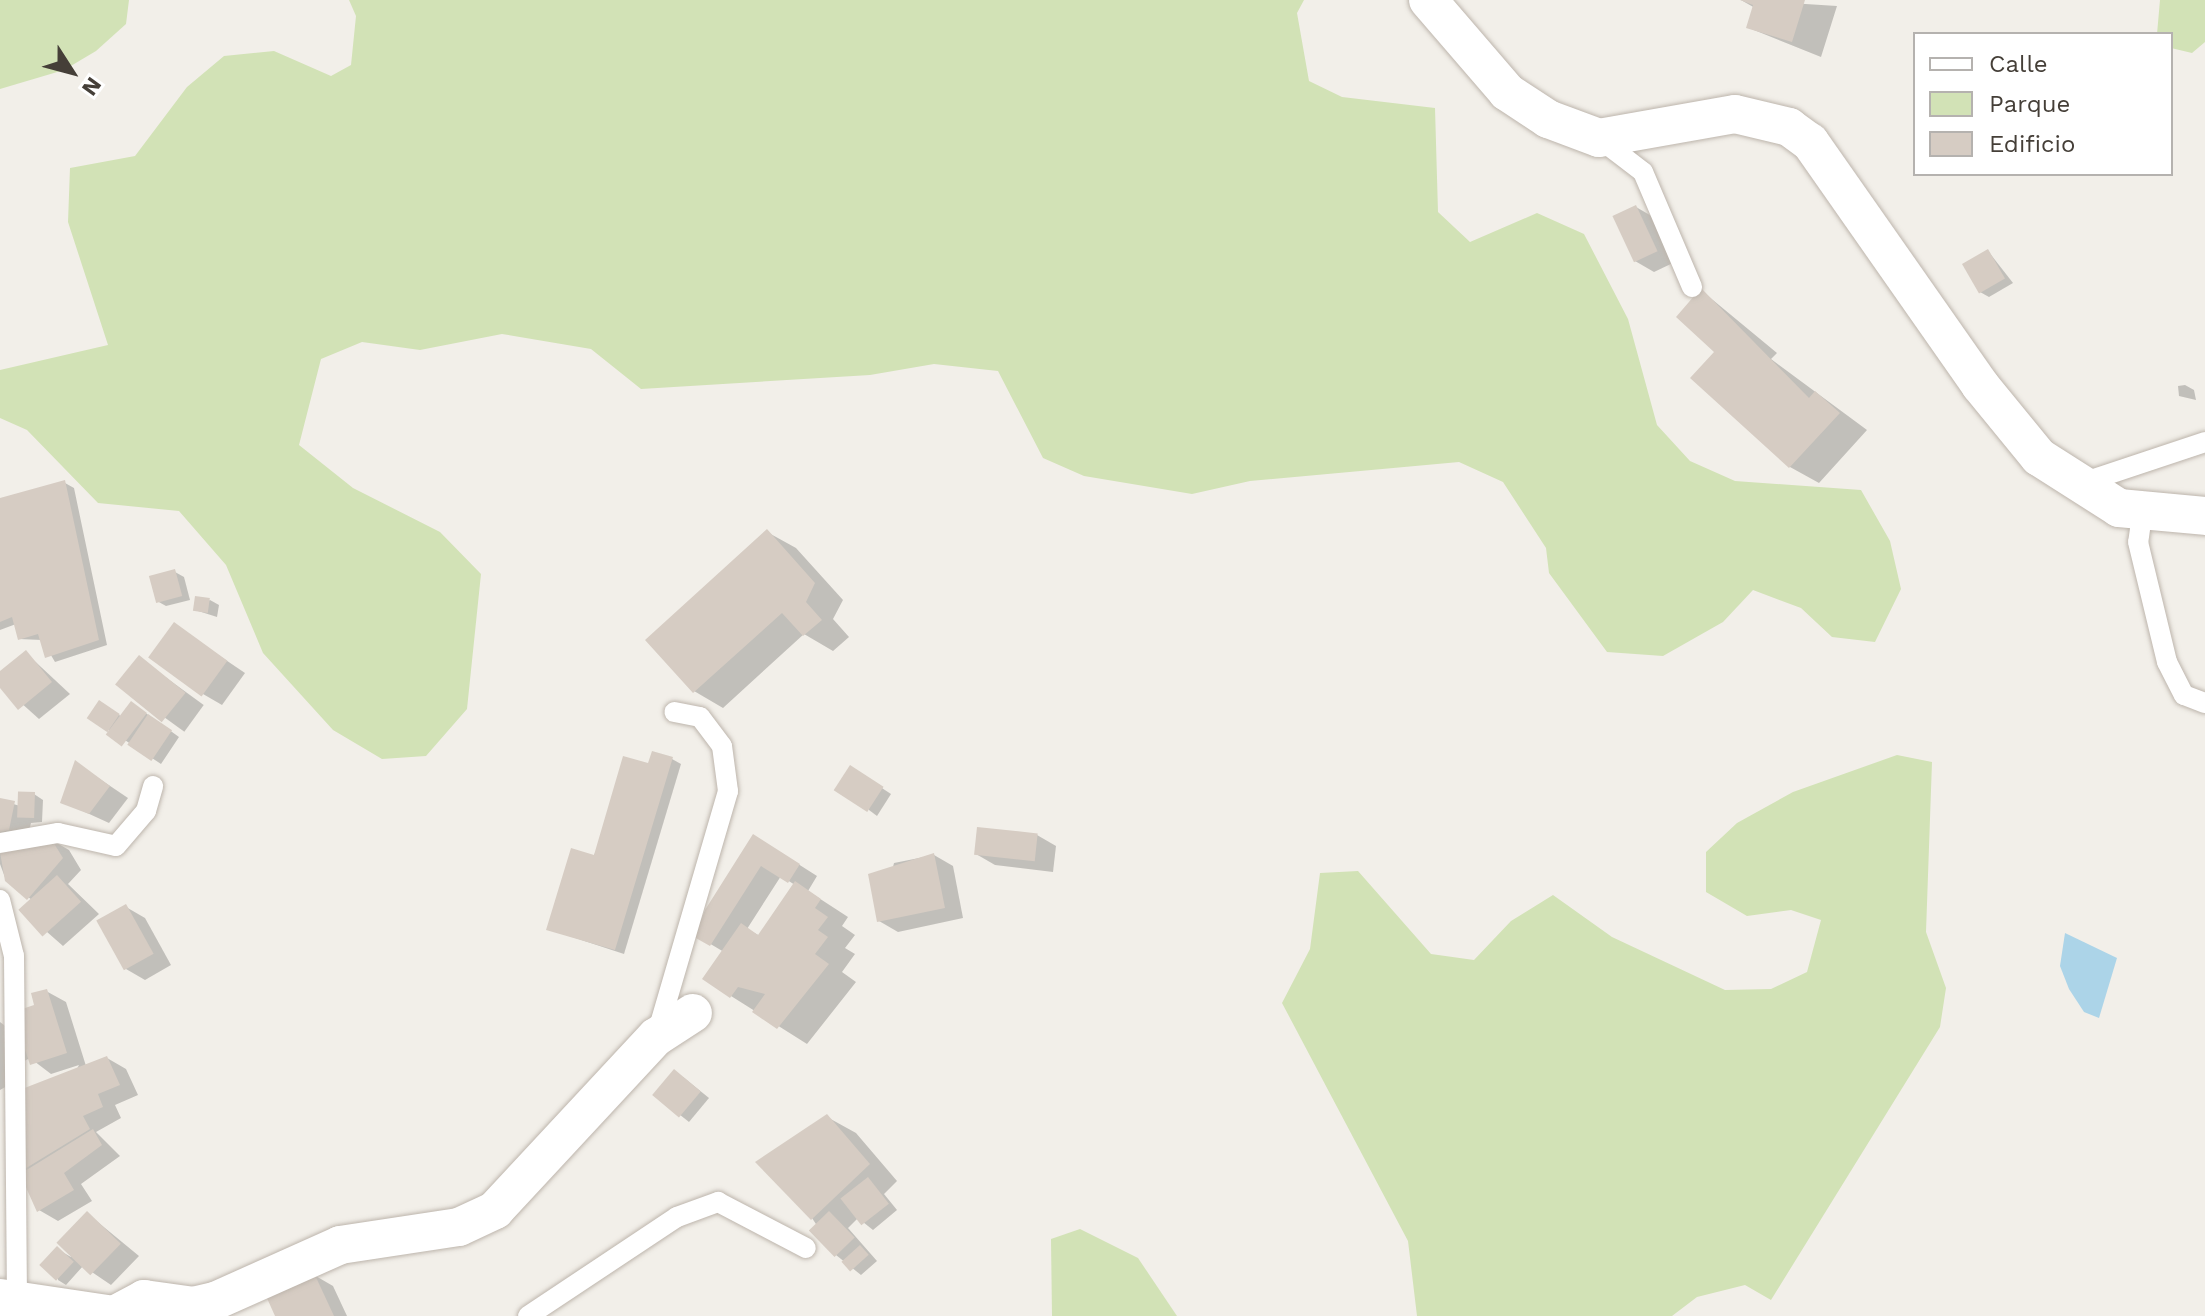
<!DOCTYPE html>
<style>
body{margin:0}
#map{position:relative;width:2205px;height:1316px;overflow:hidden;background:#f2efe9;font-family:"Work Sans",sans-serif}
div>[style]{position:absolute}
.green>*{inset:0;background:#d2e2b6}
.water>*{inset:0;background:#acd4e8}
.shadow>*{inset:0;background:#0003;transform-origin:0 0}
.building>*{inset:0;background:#d6ccc3;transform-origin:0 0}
.roads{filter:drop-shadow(0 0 2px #bdb5ac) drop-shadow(0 0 2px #bdb5ac)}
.lane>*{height:20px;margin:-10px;padding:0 10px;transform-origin:10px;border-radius:10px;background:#fff}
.street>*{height:38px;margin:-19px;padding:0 19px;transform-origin:19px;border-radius:19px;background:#fff}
span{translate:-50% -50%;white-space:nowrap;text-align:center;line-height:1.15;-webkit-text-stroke:6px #fff;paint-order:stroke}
.legend{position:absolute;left:1913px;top:32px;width:260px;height:144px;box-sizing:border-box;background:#fff;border:2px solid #b5b2af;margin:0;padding:10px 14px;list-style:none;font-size:24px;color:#453f38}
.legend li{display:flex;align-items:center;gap:16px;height:40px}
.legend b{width:40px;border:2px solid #b5b2af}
.north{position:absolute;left:32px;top:32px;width:80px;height:80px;-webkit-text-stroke:6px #fff;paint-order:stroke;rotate:126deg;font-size:22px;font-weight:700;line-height:32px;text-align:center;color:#453f38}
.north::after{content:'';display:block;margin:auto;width:28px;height:36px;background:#453f38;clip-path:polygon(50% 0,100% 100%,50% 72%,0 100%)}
</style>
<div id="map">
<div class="green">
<div style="clip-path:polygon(0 0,129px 0,126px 24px,96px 51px,64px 70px,0 89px)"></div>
<div style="clip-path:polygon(349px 0,1304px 0,1297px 13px,1309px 81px,1342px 97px,1435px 108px,1438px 212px,1470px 242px,1537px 213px,1584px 234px,1628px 319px,1657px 425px,1690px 461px,1735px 481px,1861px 490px,1890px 541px,1901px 589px,1875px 642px,1832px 637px,1801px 608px,1753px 590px,1723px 622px,1663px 656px,1607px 652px,1549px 573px,1546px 548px,1503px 482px,1459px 462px,1250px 481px,1192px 494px,1084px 476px,1043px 458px,998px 371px,934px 364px,870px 375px,641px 389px,591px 349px,502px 334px,420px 350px,362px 342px,321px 359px,299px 445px,353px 488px,440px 532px,481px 574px,467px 709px,426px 756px,382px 759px,333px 730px,263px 653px,226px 565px,179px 511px,98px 503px,27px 430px,0 418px,0 370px,108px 345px,68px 222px,70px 168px,135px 156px,187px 87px,224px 56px,274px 51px,331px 76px,351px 65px,356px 16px)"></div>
<div style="clip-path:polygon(2160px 0,2205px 0,2205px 42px,2192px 53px,2171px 48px,2171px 34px,2157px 34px)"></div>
<div style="clip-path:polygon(1897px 755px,1932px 762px,1926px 932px,1946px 988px,1940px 1027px,1771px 1300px,1745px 1285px,1697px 1297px,1672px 1316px,1417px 1316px,1408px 1241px,1282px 1003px,1310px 949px,1320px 873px,1358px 871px,1431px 954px,1474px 960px,1511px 921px,1553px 895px,1612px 937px,1725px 990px,1771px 989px,1807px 972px,1821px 920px,1791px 910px,1747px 916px,1706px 892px,1706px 852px,1737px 823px,1793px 792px)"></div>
<div style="clip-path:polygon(1080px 1229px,1138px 1258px,1177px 1316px,1052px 1316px,1051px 1239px)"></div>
</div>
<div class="water">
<div style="clip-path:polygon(2065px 933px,2117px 958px,2099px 1018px,2084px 1012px,2069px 989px,2060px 966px)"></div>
</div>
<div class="shadow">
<div style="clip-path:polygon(1741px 0,1837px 6px,1821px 57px,1749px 28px,1755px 8px)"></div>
<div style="clip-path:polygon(1636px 207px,1655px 218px,1675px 262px,1654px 272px,1635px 261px)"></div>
<div style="clip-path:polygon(1988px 251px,2013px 283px,1989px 297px,1980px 292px)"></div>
<div style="clip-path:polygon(1702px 291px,1777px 353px,1771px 359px,1867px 430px,1819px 483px,1790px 467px,1693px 378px,1715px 355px)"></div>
<div style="clip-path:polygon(2185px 385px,2194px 390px,2196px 400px,2179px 396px,2178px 386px)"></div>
<div style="clip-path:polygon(65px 483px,74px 488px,107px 645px,55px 662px,42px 640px,19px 639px,16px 624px,0 630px,0 500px)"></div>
<div style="clip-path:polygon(767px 532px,796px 548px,843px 600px,833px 619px,849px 637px,833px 651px,804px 634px,723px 708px,694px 691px)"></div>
<div style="clip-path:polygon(175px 572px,184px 577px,190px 600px,166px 606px,157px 601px)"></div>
<div style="clip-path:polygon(210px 600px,219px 605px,217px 617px,195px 610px)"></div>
<div style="clip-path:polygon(174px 625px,245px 673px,222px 705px,203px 694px)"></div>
<div style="clip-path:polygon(26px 653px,70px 694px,39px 719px,0 684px,0 674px)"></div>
<div style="left:139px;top:658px;width:80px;height:33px;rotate:36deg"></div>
<div style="clip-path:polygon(109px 708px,122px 717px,140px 709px,179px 737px,161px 764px,90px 717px)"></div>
<div style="clip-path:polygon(672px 759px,681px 764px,624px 954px,548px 929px,649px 766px)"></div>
<div style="clip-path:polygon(76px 763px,128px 798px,109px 823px,63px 802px)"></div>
<div style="clip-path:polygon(859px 773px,891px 794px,877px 816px,869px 810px)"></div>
<div style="clip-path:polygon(34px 794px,43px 800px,42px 822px,31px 823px,27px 840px,0 843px,0 800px,20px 806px)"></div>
<div style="clip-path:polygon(1037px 835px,1056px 846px,1053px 872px,995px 865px,976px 854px)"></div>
<div style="clip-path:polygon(50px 839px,69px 850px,81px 870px,68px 884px,99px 914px,63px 946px,22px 910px,32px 900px,6px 880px,0 864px,0 854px)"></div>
<div style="clip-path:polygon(evenodd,773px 848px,817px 876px,808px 891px,848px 917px,842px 926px,855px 935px,845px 948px,855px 954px,842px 972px,856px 982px,807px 1044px,731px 996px,724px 952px,697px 936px,773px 848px,781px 876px,795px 885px,760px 936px,747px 929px,781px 876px)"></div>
<div style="clip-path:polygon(934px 855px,953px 866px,963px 918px,898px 932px,879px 921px,894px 863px)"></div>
<div style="clip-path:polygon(126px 907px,145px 918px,171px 965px,145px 980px,126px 969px)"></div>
<div style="clip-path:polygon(46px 991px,66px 1002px,86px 1066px,107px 1058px,126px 1069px,138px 1095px,115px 1105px,121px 1118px,96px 1132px,120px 1156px,81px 1184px,92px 1201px,58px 1221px,39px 1210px,25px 1169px,79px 1065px,51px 1074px,30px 1058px,11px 1068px,18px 1080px,0 1090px,0 1022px,24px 1040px)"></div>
<div style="clip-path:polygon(683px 1077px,709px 1098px,689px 1122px,655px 1095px)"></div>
<div style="clip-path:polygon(827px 1117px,856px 1133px,897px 1181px,884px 1194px,897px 1210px,873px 1230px,858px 1218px,848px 1228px,877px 1261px,861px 1275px,836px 1255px,812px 1218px)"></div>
<div style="clip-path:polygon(88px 1214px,139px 1256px,111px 1285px,83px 1266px,66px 1285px,58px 1280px,57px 1249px,71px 1257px)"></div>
<div style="clip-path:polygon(314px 1275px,333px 1286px,347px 1316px,278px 1316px)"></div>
</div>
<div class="building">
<div style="clip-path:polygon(1740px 0,1805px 0,1792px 42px,1746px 28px,1753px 5px)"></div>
<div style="left:1636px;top:205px;width:51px;height:26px;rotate:65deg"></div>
<div style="left:1988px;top:249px;width:34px;height:30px;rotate:60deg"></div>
<div style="clip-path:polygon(1701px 288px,1809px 398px,1815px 391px,1840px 413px,1789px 468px,1690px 378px,1714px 352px,1676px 317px)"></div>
<div style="clip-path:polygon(65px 480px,99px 640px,45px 658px,38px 634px,18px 640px,12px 617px,0 622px,0 498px)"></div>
<div style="clip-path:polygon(767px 529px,815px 583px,806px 602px,822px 620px,803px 636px,782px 613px,693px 693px,645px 640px)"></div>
<div style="left:175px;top:569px;width:28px;height:27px;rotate:75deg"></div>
<div style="left:195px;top:596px;width:15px;height:15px;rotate:8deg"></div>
<div style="left:174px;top:622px;width:66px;height:44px;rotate:36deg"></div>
<div style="clip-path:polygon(26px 650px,52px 682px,18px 710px,0 688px,0 671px)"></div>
<div style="left:139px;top:655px;width:60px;height:38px;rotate:39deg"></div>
<div style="left:99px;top:700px;width:25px;height:22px;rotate:34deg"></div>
<div style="left:131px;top:701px;width:20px;height:42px;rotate:37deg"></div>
<div style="left:148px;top:714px;width:29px;height:37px;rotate:34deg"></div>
<div style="clip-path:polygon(652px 751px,673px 757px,615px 950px,546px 930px,571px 848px,594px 855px,623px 756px,648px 763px)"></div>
<div style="clip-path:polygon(75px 760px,110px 786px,89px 814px,60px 803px)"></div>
<div style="left:850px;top:765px;width:40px;height:30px;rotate:33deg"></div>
<div style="left:35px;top:792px;width:26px;height:17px;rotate:92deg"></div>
<div style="clip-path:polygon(0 798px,15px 801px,9px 830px,0 832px)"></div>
<div style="left:977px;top:827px;width:61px;height:28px;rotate:6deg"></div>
<div style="clip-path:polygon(753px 834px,800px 864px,788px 883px,761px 866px,710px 946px,694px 937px,705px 910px)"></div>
<div style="clip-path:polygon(50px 837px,63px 858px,27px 900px,5px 881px,0 852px)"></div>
<div style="clip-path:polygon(934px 853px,945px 908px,877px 922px,868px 874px)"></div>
<div style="left:57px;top:875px;width:36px;height:52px;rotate:48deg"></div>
<div style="clip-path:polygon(795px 881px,821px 899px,815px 908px,828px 917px,818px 930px,828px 937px,815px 954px,829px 964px,777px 1029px,752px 1012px,765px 994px,738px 987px,730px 998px,702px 979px,741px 923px,758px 935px)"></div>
<div style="left:126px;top:904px;width:57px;height:34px;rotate:61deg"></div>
<div style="clip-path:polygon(47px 989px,67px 1053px,30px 1065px,13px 1012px,34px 1005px,31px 993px)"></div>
<div style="clip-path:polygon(107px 1056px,120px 1085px,98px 1094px,103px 1107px,83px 1116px,90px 1129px,23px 1170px,22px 1089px)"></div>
<div style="left:674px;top:1069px;width:35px;height:34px;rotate:40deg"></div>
<div style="clip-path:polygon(827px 1114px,870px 1164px,811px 1220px,755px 1162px)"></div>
<div style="clip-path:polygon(93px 1129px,102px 1145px,64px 1173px,74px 1190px,37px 1212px,20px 1174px)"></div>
<div style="left:868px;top:1177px;width:34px;height:35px;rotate:52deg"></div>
<div style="left:87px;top:1211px;width:47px;height:44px;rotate:44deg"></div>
<div style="left:829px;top:1211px;width:37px;height:28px;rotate:46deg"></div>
<div style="left:860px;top:1245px;width:13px;height:25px;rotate:48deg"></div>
<div style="left:57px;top:1246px;width:23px;height:26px;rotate:43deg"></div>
<div style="clip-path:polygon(314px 1273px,334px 1316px,275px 1316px,266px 1296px)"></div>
</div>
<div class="roads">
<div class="lane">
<div style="left:1600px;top:139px;width:54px;rotate:37.5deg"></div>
<div style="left:1643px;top:172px;width:125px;rotate:66.9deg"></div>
<div style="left:2079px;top:484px;width:133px;rotate:-18.4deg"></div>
<div style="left:2142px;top:515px;width:27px;rotate:98deg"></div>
<div style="left:2138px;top:542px;width:123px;rotate:76.4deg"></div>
<div style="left:2167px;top:662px;width:37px;rotate:63deg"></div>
<div style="left:2184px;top:695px;width:22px;rotate:21deg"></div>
<div style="left:0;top:843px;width:59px;rotate:-9.8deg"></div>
<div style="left:58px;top:833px;width:59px;rotate:12.6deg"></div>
<div style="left:116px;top:846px;width:46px;rotate:-49.4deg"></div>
<div style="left:146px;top:811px;width:26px;rotate:-74deg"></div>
<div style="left:0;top:900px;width:58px;rotate:76deg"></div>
<div style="left:14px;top:956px;width:344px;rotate:89.5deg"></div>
<div style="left:657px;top:1034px;width:253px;rotate:-73.7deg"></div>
<div style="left:728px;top:791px;width:45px;rotate:-97.6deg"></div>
<div style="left:722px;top:746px;width:36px;rotate:-127deg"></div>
<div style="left:700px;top:717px;width:26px;rotate:-169deg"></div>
<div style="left:528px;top:1316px;width:179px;rotate:-33.6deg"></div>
<div style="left:677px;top:1217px;width:44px;rotate:-20.1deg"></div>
<div style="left:718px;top:1202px;width:99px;rotate:27.6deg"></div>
</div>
<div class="street">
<div style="left:1428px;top:0;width:121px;rotate:49.3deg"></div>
<div style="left:1507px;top:92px;width:49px;rotate:33.4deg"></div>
<div style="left:1548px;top:119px;width:54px;rotate:20.4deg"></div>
<div style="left:1599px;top:138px;width:138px;rotate:-10deg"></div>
<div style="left:1735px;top:114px;width:56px;rotate:13.5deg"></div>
<div style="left:1789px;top:127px;width:26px;rotate:36deg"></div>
<div style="left:1810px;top:142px;width:297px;rotate:55deg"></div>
<div style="left:1980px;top:385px;width:93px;rotate:50.7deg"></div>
<div style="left:2039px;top:457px;width:95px;rotate:32.5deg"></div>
<div style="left:2119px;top:508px;width:86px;rotate:5.3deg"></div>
<div style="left:0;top:1298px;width:122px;rotate:8.5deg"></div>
<div style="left:116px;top:1314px;width:32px;rotate:-28deg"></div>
<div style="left:144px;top:1299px;width:49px;rotate:8.1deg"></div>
<div style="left:193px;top:1306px;width:23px;rotate:-13deg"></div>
<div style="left:215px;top:1301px;width:137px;rotate:-24.1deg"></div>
<div style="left:340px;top:1245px;width:120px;rotate:-8.6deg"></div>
<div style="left:459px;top:1227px;width:40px;rotate:-25deg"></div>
<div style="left:495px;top:1210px;width:236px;rotate:-47.1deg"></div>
<div style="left:656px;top:1037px;width:44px;rotate:-33deg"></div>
</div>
</div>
<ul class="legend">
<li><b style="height:10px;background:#fff"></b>Calle</li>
<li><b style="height:22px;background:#d2e2b6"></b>Parque</li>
<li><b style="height:22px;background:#d6ccc3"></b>Edificio</li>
</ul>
<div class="north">N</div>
</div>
